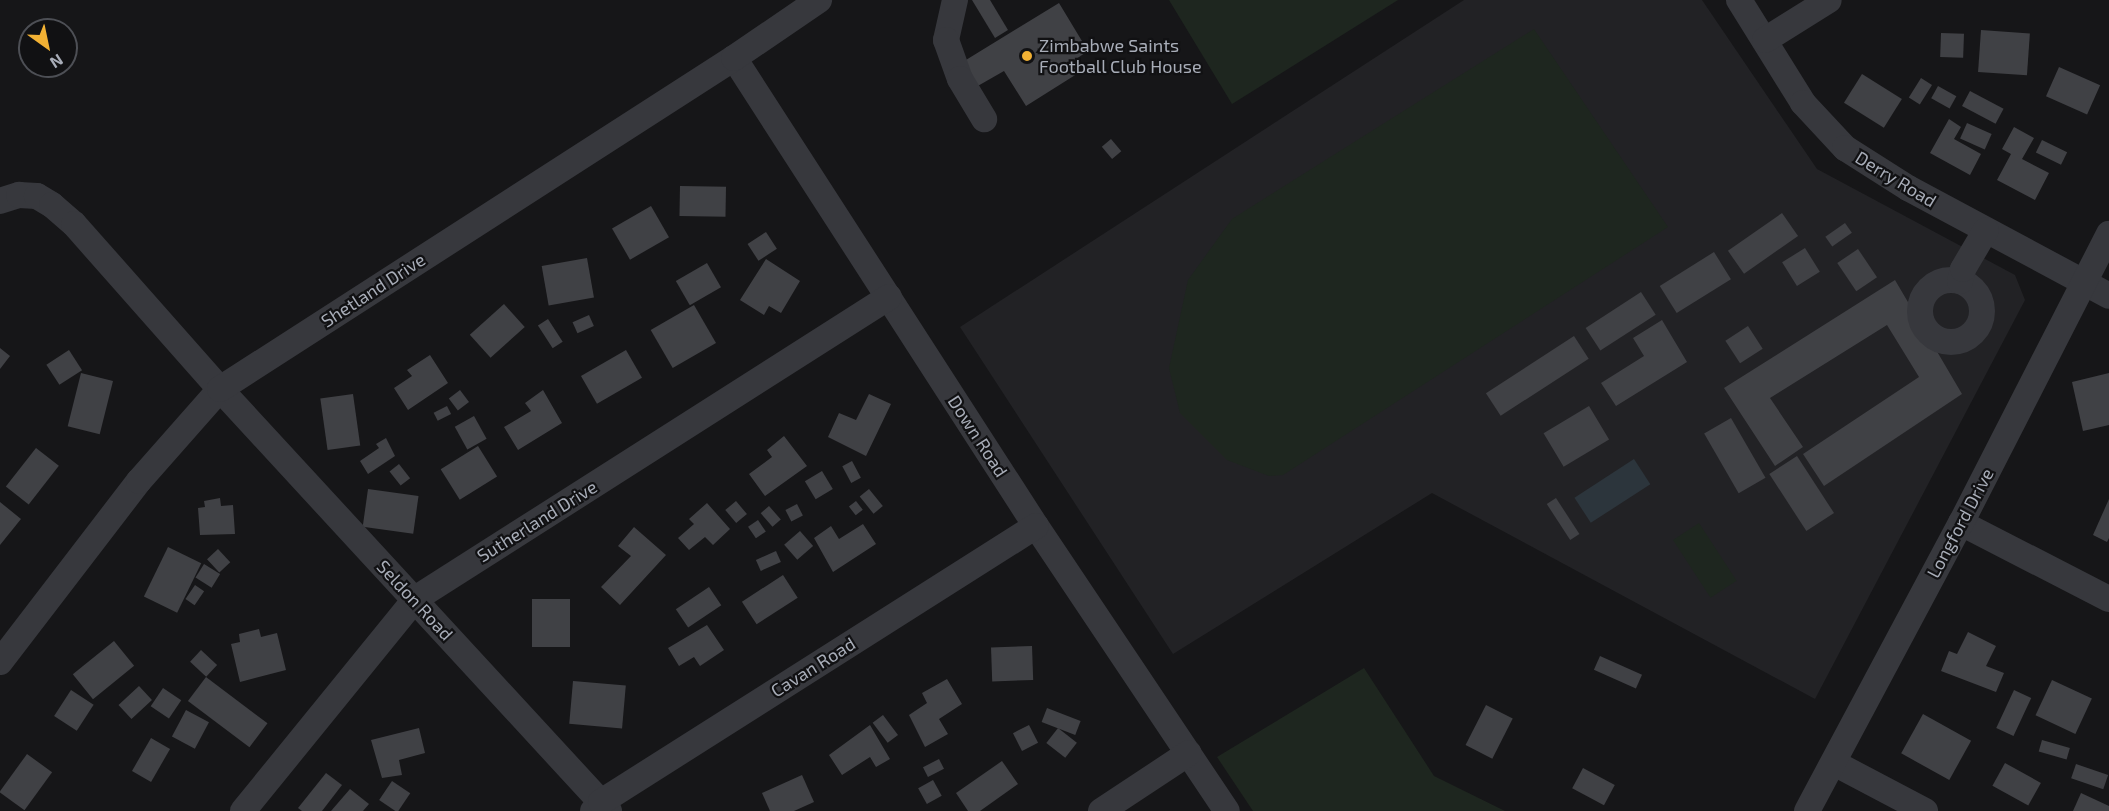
<!DOCTYPE html>
<style>
body{margin:0}
#map{position:relative;width:2109px;height:811px;overflow:hidden;background:#161618;font-family:"Exo 2",sans-serif}
div>[style]{position:absolute}
.built>*{inset:0;background:#222225}
.green>*{inset:0;background:#1e261f;transform-origin:0 0}
.water>*{inset:0;background:#2c353c;transform-origin:0 0}
.building>*{inset:0;background:#404145;transform-origin:0 0}
.minor>*{height:26px;margin:-13px;padding:0 13px;transform-origin:13px;border-radius:13px;background:#37383d}
.minor>.ring{margin:-13px;padding:0;box-sizing:content-box;background:none;border:26px solid #37383d;border-radius:50%}
.dots>*{width:16px;height:16px;translate:-50% -50%;box-sizing:border-box;border:3px solid #111113;border-radius:50%}
span{translate:-50% -50%;white-space:nowrap;text-align:center;line-height:1.15;-webkit-text-stroke:4.5px #111113;paint-order:stroke}
.poi-label{font-size:18px;color:#a8adb8}
.left{translate:0 -50%;text-align:left}
.street-label{font-size:18px;color:#a8adb8}
.north{position:absolute;left:18px;top:18px;width:60px;height:60px;box-sizing:border-box;background:#111113;border:2px solid #4d4f55;border-radius:50%;rotate:147deg;font-size:16px;font-weight:700;line-height:24px;text-align:center;color:#a8adb8}
.north::after{content:'';display:block;margin:auto;width:21px;height:27px;background:#f2b134;clip-path:polygon(50% 0,100% 100%,50% 72%,0 100%)}
</style>
<div id="map">
<div class="built">
<div style="clip-path:polygon(1464px 0,1702px 0,1817px 169px,2015px 275px,2025px 300px,1815px 699px,1432px 493px,1173px 654px,960px 327px)"></div>
</div>
<div class="green">
<div style="clip-path:polygon(1169px 0,1398px 0,1232px 104px)"></div>
<div style="clip-path:polygon(1534px 29px,1668px 227px,1283px 475px,1269px 476px,1227px 460px,1180px 413px,1169px 368px,1188px 280px,1232px 219px)"></div>
<div style="left:1699px;top:523px;width:69px;height:31px;rotate:57deg"></div>
<div style="clip-path:polygon(1364px 668px,1434px 776px,1505px 811px,1253px 811px,1217px 757px)"></div>
</div>
<div class="water">
<div style="left:1634px;top:459px;width:30px;height:71px;rotate:57deg"></div>
</div>
<div class="building">
<div style="clip-path:polygon(972px 0,990px 0,1008px 30px,995px 38px)"></div>
<div style="clip-path:polygon(1059px 3px,1088px 51px,1073px 61px,1080px 72px,1026px 106px,1004px 71px,976px 87px,961px 63px)"></div>
<div style="left:1981px;top:30px;width:49px;height:42px;rotate:4deg"></div>
<div style="left:1941px;top:33px;width:23px;height:24px;rotate:2deg"></div>
<div style="left:2059px;top:67px;width:45px;height:32px;rotate:24deg"></div>
<div style="left:1862px;top:74px;width:47px;height:34px;rotate:32deg"></div>
<div style="left:1921px;top:78px;width:13px;height:23px;rotate:32deg"></div>
<div style="left:1938px;top:86px;width:21px;height:14px;rotate:29deg"></div>
<div style="left:1970px;top:91px;width:38px;height:17px;rotate:28deg"></div>
<div style="clip-path:polygon(1949px 119px,1961px 127px,1954px 139px,1981px 154px,1970px 175px,1930px 153px)"></div>
<div style="left:1967px;top:123px;width:27px;height:17px;rotate:24deg"></div>
<div style="clip-path:polygon(2014px 127px,2034px 138px,2022px 159px,2049px 173px,2035px 200px,1997px 180px,2011px 154px,2002px 149px)"></div>
<div style="left:1111px;top:139px;width:16px;height:12px;rotate:50deg"></div>
<div style="left:2042px;top:140px;width:28px;height:14px;rotate:26deg"></div>
<div style="left:680px;top:186px;width:46px;height:30px;rotate:1deg"></div>
<div style="left:651px;top:206px;width:36px;height:45px;rotate:60deg"></div>
<div style="left:1782px;top:213px;width:28px;height:66px;rotate:55deg"></div>
<div style="left:1845px;top:223px;width:12px;height:24px;rotate:55deg"></div>
<div style="left:766px;top:232px;width:20px;height:22px;rotate:57deg"></div>
<div style="left:1805px;top:248px;width:28px;height:27px;rotate:58deg"></div>
<div style="left:1858px;top:249px;width:34px;height:25px;rotate:56deg"></div>
<div style="left:1714px;top:252px;width:32px;height:64px;rotate:58deg"></div>
<div style="left:587px;top:258px;width:40px;height:46px;rotate:80deg"></div>
<div style="clip-path:polygon(766px 259px,800px 281px,781px 313px,769px 306px,764px 315px,740px 300px)"></div>
<div style="left:707px;top:263px;width:28px;height:36px;rotate:60deg"></div>
<div style="clip-path:polygon(1895px 280px,1962px 394px,1824px 486px,1803px 454px,1919px 377px,1887px 325px,1770px 398px,1803px 447px,1775px 466px,1724px 388px)"></div>
<div style="left:1641px;top:292px;width:27px;height:66px;rotate:57deg"></div>
<div style="left:504px;top:304px;width:31px;height:46px;rotate:48deg"></div>
<div style="left:694px;top:305px;width:44px;height:50px;rotate:60deg"></div>
<div style="left:589px;top:315px;width:12px;height:18px;rotate:66deg"></div>
<div style="left:548px;top:319px;width:27px;height:12px;rotate:57deg"></div>
<div style="clip-path:polygon(1662px 320px,1687px 362px,1616px 406px,1601px 383px,1644px 356px,1633px 338px)"></div>
<div style="left:1748px;top:326px;width:27px;height:27px;rotate:57deg"></div>
<div style="left:1574px;top:336px;width:27px;height:105px;rotate:57deg"></div>
<div style="clip-path:polygon(0 348px,10px 356px,0 369px)"></div>
<div style="left:69px;top:350px;width:24px;height:27px;rotate:57deg"></div>
<div style="left:626px;top:350px;width:32px;height:52px;rotate:60deg"></div>
<div style="clip-path:polygon(430px 355px,448px 383px,408px 410px,394px 388px,412px 376px,407px 370px)"></div>
<div style="left:81px;top:373px;width:33px;height:55px;rotate:14deg"></div>
<div style="clip-path:polygon(2109px 373px,2109px 425px,2083px 431px,2072px 382px)"></div>
<div style="left:460px;top:390px;width:15px;height:14px;rotate:53deg"></div>
<div style="clip-path:polygon(543px 390px,562px 423px,518px 450px,504px 427px,531px 411px,525px 403px)"></div>
<div style="left:353px;top:394px;width:52px;height:33px;rotate:82deg"></div>
<div style="clip-path:polygon(869px 394px,891px 404px,866px 456px,828px 437px,839px 413px,856px 420px)"></div>
<div style="left:447px;top:406px;width:9px;height:15px;rotate:63deg"></div>
<div style="left:1589px;top:406px;width:39px;height:53px;rotate:59deg"></div>
<div style="left:474px;top:416px;width:26px;height:22px;rotate:61deg"></div>
<div style="left:1731px;top:418px;width:69px;height:31px;rotate:60deg"></div>
<div style="clip-path:polygon(784px 436px,807px 466px,765px 496px,749px 474px,772px 457px,767px 450px)"></div>
<div style="clip-path:polygon(386px 438px,395px 456px,368px 474px,360px 461px,379px 448px,376px 444px)"></div>
<div style="left:478px;top:446px;width:36px;height:44px;rotate:58deg"></div>
<div style="left:36px;top:448px;width:29px;height:49px;rotate:38deg"></div>
<div style="left:1797px;top:456px;width:68px;height:33px;rotate:57deg"></div>
<div style="left:852px;top:461px;width:19px;height:11px;rotate:62deg"></div>
<div style="left:399px;top:464px;width:18px;height:12px;rotate:52deg"></div>
<div style="left:822px;top:471px;width:21px;height:20px;rotate:59deg"></div>
<div style="left:368px;top:489px;width:51px;height:38px;rotate:8deg"></div>
<div style="left:869px;top:489px;width:22px;height:12px;rotate:51deg"></div>
<div style="clip-path:polygon(220px 498px,221px 506px,233px 505px,235px 534px,200px 535px,198px 508px,205px 507px,204px 501px)"></div>
<div style="left:1556px;top:498px;width:43px;height:11px;rotate:57deg"></div>
<div style="clip-path:polygon(2109px 499px,2109px 538px,2107px 542px,2093px 535px)"></div>
<div style="left:736px;top:501px;width:17px;height:14px;rotate:50deg"></div>
<div style="left:856px;top:501px;width:11px;height:9px;rotate:52deg"></div>
<div style="clip-path:polygon(0 502px,21px 519px,0 545px)"></div>
<div style="clip-path:polygon(707px 503px,730px 529px,713px 545px,705px 537px,689px 550px,678px 538px,694px 524px,689px 519px)"></div>
<div style="left:797px;top:504px;width:13px;height:13px;rotate:63deg"></div>
<div style="left:769px;top:506px;width:18px;height:11px;rotate:49deg"></div>
<div style="left:758px;top:520px;width:14px;height:12px;rotate:56deg"></div>
<div style="clip-path:polygon(863px 524px,876px 544px,833px 572px,814px 538px,831px 526px,839px 539px)"></div>
<div style="clip-path:polygon(634px 527px,666px 555px,620px 605px,601px 587px,631px 556px,618px 546px)"></div>
<div style="left:800px;top:531px;width:20px;height:21px;rotate:49deg"></div>
<div style="left:168px;top:547px;width:37px;height:55px;rotate:26deg"></div>
<div style="left:218px;top:549px;width:18px;height:15px;rotate:47deg"></div>
<div style="left:776px;top:551px;width:12px;height:22px;rotate:66deg"></div>
<div style="left:204px;top:564px;width:19px;height:16px;rotate:32deg"></div>
<div style="left:783px;top:575px;width:27px;height:49px;rotate:57deg"></div>
<div style="left:195px;top:585px;width:11px;height:17px;rotate:34deg"></div>
<div style="left:709px;top:587px;width:22px;height:40px;rotate:56deg"></div>
<div style="left:532px;top:599px;width:38px;height:48px"></div>
<div style="clip-path:polygon(707px 625px,724px 650px,700px 666px,694px 657px,679px 666px,668px 648px)"></div>
<div style="clip-path:polygon(259px 629px,261px 637px,277px 633px,286px 670px,240px 682px,231px 644px,240px 642px,239px 634px)"></div>
<div style="clip-path:polygon(1968px 632px,1996px 646px,1986px 666px,2004px 673px,1996px 692px,1941px 671px,1949px 651px,1957px 654px)"></div>
<div style="left:114px;top:641px;width:32px;height:53px;rotate:51deg"></div>
<div style="left:1032px;top:646px;width:34px;height:41px;rotate:88deg"></div>
<div style="left:201px;top:650px;width:22px;height:16px;rotate:43deg"></div>
<div style="left:1600px;top:656px;width:46px;height:15px;rotate:24deg"></div>
<div style="left:206px;top:677px;width:77px;height:30px;rotate:37deg"></div>
<div style="clip-path:polygon(947px 679px,962px 704px,939px 719px,948px 734px,925px 747px,909px 715px,927px 703px,922px 693px)"></div>
<div style="left:2052px;top:680px;width:44px;height:39px;rotate:25deg"></div>
<div style="left:573px;top:681px;width:53px;height:43px;rotate:5deg"></div>
<div style="left:139px;top:686px;width:19px;height:28px;rotate:47deg"></div>
<div style="left:163px;top:688px;width:22px;height:22px;rotate:34deg"></div>
<div style="left:71px;top:690px;width:27px;height:31px;rotate:33deg"></div>
<div style="left:2014px;top:690px;width:19px;height:42px;rotate:25deg"></div>
<div style="left:1486px;top:705px;width:30px;height:45px;rotate:27deg"></div>
<div style="left:1047px;top:708px;width:36px;height:15px;rotate:21deg"></div>
<div style="left:186px;top:710px;width:26px;height:30px;rotate:28deg"></div>
<div style="left:1923px;top:714px;width:55px;height:45px;rotate:29deg"></div>
<div style="left:883px;top:715px;width:25px;height:13px;rotate:53deg"></div>
<div style="clip-path:polygon(870px 725px,890px 759px,876px 767px,870px 757px,842px 775px,829px 755px)"></div>
<div style="left:1029px;top:725px;width:20px;height:18px;rotate:63deg"></div>
<div style="clip-path:polygon(419px 728px,425px 753px,399px 760px,402px 775px,382px 778px,371px 740px)"></div>
<div style="left:1058px;top:728px;width:24px;height:19px;rotate:38deg"></div>
<div style="left:151px;top:738px;width:22px;height:38px;rotate:30deg"></div>
<div style="left:2042px;top:740px;width:29px;height:12px;rotate:16deg"></div>
<div style="left:27px;top:754px;width:31px;height:47px;rotate:36deg"></div>
<div style="left:939px;top:759px;width:11px;height:18px;rotate:63deg"></div>
<div style="clip-path:polygon(1002px 761px,1018px 784px,980px 811px,968px 811px,956px 793px)"></div>
<div style="left:2005px;top:763px;width:41px;height:26px;rotate:29deg"></div>
<div style="left:2076px;top:764px;width:34px;height:15px;rotate:19deg"></div>
<div style="left:1583px;top:768px;width:36px;height:23px;rotate:28deg"></div>
<div style="clip-path:polygon(326px 773px,342px 785px,322px 811px,302px 811px,298px 808px)"></div>
<div style="clip-path:polygon(802px 775px,814px 802px,794px 811px,770px 811px,762px 793px)"></div>
<div style="left:933px;top:780px;width:18px;height:17px;rotate:61deg"></div>
<div style="left:392px;top:781px;width:22px;height:23px;rotate:34deg"></div>
<div style="clip-path:polygon(350px 789px,369px 804px,363px 811px,331px 811px)"></div>
<div style="clip-path:polygon(2081px 793px,2109px 806px,2109px 811px,2073px 811px)"></div>
</div>
<div class="minor">
<div style="left:955px;top:0;width:41px;rotate:102.7deg"></div>
<div style="left:946px;top:40px;width:41px;rotate:70.3deg"></div>
<div style="left:960px;top:79px;width:47px;rotate:59deg"></div>
<div style="left:1739px;top:0;width:121px;rotate:58.1deg"></div>
<div style="left:1803px;top:103px;width:62px;rotate:47deg"></div>
<div style="left:1845px;top:148px;width:75px;rotate:32.4deg"></div>
<div style="left:1908px;top:188px;width:228px;rotate:28.2deg"></div>
<div style="left:1765px;top:40px;width:75px;rotate:-32deg"></div>
<div style="left:734px;top:58px;width:557px;rotate:57.17deg"></div>
<div style="left:1036px;top:526px;width:343px;rotate:56.2deg"></div>
<div style="left:0;top:201px;width:20px;rotate:-18deg"></div>
<div style="left:19px;top:195px;width:18px;rotate:3deg"></div>
<div style="left:37px;top:196px;width:17px;rotate:31deg"></div>
<div style="left:52px;top:205px;width:29px;rotate:41deg"></div>
<div style="left:74px;top:224px;width:220px;rotate:48.5deg"></div>
<div style="left:220px;top:389px;width:574px;rotate:47.33deg"></div>
<div class="ring" style="left:1920px;top:280px;width:36px;height:36px"></div>
<div style="left:1960px;top:281px;width:12px;rotate:-76deg"></div>
<div style="left:1963px;top:269px;width:45px;rotate:-59.5deg"></div>
<div style="left:1961px;top:523px;width:166px;rotate:27.2deg"></div>
<div style="left:0;top:662px;width:228px;rotate:-52.5deg"></div>
<div style="left:139px;top:481px;width:123px;rotate:-48.6deg"></div>
<div style="left:220px;top:389px;width:611px;rotate:-32.78deg"></div>
<div style="left:734px;top:58px;width:103px;rotate:-34.3deg"></div>
<div style="left:1834px;top:763px;width:103px;rotate:27.8deg"></div>
<div style="left:243px;top:811px;width:273px;rotate:-50.9deg"></div>
<div style="left:415px;top:599px;width:562px;rotate:-32.5deg"></div>
<div style="left:593px;top:811px;width:12px;rotate:-48deg"></div>
<div style="left:601px;top:802px;width:515px;rotate:-32.39deg"></div>
<div style="left:1101px;top:811px;width:105px;rotate:-33.4deg"></div>
<div style="left:1807px;top:811px;width:327px;rotate:-61.9deg"></div>
<div style="left:1961px;top:523px;width:325px;rotate:-62.9deg"></div>
</div>
<div class="dots">
<div style="left:1027px;top:56px;background:#f2b134"></div>
</div>
<div class="poi-label">
<span class="left" style="left:1039px;top:56px">Zimbabwe Saints<br>Football Club House</span>
</div>
<div class="street-label">
<span style="left:1896px;top:179px;rotate:31deg">Derry Road</span>
<span style="left:373px;top:290px;rotate:-33deg">Shetland Drive</span>
<span style="left:978px;top:436px;rotate:57deg">Down Road</span>
<span style="left:537px;top:521px;rotate:-32deg">Sutherland Drive</span>
<span style="left:1960px;top:523px;rotate:-62deg">Longford Drive</span>
<span style="left:415px;top:600px;rotate:47deg">Seldon Road</span>
<span style="left:813px;top:667px;rotate:-32deg">Cavan Road</span>
</div>
<div class="north">N</div>
</div>
